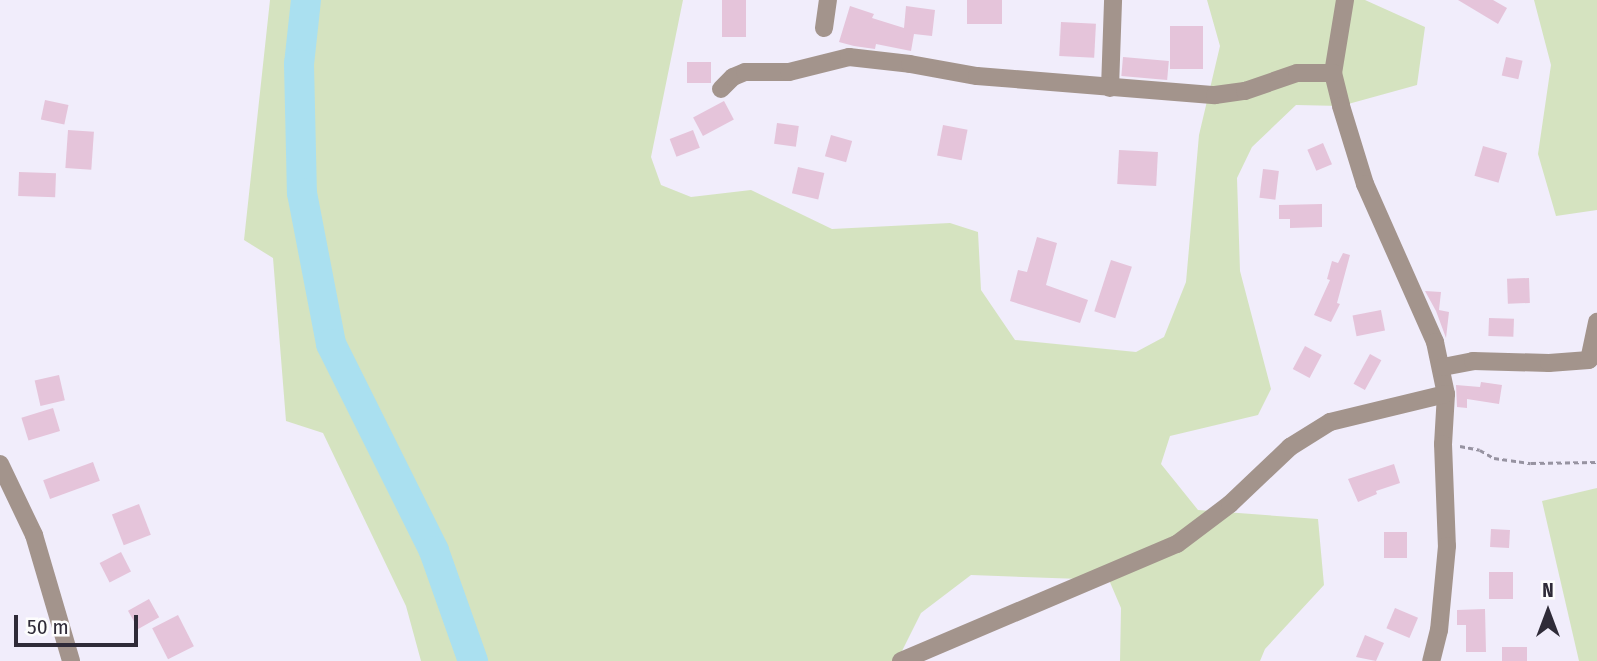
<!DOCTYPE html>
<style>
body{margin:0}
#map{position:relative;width:1597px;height:661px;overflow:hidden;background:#f1edfb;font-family:"Fira Sans Condensed",sans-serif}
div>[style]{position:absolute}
.green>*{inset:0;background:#d5e3c0}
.river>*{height:30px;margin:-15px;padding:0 15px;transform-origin:15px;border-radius:15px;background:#aae0f0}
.building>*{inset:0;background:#e5c4da;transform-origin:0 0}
.path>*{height:2.5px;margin-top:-1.25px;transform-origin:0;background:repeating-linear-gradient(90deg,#9793a1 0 5px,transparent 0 8.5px)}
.minor>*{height:18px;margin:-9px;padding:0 9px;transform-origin:9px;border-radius:9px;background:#a3948c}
span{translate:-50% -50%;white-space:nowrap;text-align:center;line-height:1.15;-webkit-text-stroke:6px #fdfdfd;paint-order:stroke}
.north{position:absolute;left:1513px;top:577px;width:70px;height:70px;-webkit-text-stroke:5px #fdfdfd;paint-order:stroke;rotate:0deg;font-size:19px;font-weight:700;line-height:28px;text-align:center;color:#2f2b38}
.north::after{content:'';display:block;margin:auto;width:24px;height:32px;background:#2f2b38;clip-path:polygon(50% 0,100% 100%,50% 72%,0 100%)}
.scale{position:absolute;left:14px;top:615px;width:124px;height:32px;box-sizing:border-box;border:4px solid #2f2b38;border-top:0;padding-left:9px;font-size:21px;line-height:24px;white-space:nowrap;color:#2f2b38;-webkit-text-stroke:5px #fdfdfd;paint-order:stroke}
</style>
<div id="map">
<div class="green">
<div style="clip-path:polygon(270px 0,683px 0,651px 157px,661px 185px,691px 197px,751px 190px,832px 229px,950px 223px,978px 232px,981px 290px,1015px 340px,1136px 352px,1164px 337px,1186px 282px,1199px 135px,1220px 46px,1207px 0,1365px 0,1425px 27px,1417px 85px,1341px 106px,1296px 105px,1252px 147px,1237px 178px,1240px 271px,1271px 389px,1258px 415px,1170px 436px,1161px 464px,1198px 510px,1318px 519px,1324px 585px,1265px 649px,1260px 661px,1120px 661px,1121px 608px,1109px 580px,971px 575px,921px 613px,897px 661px,421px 661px,406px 606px,323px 433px,286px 421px,273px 258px,244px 240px)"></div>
<div style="clip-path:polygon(1534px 0,1597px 0,1597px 210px,1556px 216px,1538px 154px,1551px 65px)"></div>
<div style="clip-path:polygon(1597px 488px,1597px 661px,1579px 661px,1542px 501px)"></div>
</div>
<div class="river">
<div style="left:306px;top:0;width:64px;rotate:96.2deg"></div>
<div style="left:299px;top:64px;width:129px;rotate:88.7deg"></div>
<div style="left:302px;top:193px;width:154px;rotate:79.1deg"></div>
<div style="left:331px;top:344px;width:231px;rotate:63.5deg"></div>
<div style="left:434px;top:551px;width:117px;rotate:70.5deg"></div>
</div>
<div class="building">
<div style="left:722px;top:0;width:24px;height:37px"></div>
<div style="left:967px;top:0;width:35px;height:24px"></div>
<div style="clip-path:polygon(1458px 0,1493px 0,1507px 8px,1498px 24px)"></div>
<div style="clip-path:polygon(850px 6px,874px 14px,872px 18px,904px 28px,906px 6px,935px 10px,932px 36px,914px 34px,911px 51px,876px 44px,875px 49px,854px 46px,839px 42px)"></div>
<div style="left:1061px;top:22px;width:35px;height:34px;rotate:3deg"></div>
<div style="left:1170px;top:26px;width:33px;height:43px"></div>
<div style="left:1123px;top:57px;width:46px;height:19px;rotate:5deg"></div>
<div style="left:1506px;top:57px;width:17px;height:19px;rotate:13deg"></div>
<div style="left:687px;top:62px;width:24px;height:21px"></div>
<div style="left:45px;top:100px;width:24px;height:20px;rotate:12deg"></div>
<div style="left:724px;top:101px;width:21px;height:35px;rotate:62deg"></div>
<div style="left:777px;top:123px;width:22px;height:21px;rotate:8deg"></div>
<div style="left:943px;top:125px;width:25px;height:31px;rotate:11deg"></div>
<div style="left:68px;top:130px;width:26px;height:38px;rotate:4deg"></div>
<div style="left:693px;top:130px;width:19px;height:25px;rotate:69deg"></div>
<div style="left:831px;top:135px;width:22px;height:22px;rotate:16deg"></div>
<div style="left:1323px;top:143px;width:23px;height:17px;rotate:67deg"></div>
<div style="left:1483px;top:146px;width:25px;height:31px;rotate:16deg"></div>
<div style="left:1119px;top:150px;width:39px;height:34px;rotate:3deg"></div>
<div style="left:798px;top:167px;width:27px;height:27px;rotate:13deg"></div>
<div style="left:1263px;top:169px;width:16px;height:29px;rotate:7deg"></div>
<div style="left:19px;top:172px;width:37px;height:24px;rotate:2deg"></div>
<div style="clip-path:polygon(1322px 204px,1322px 227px,1290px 228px,1290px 219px,1279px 219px,1279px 205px)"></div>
<div style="clip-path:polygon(1037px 237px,1057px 243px,1046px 285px,1088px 300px,1080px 323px,1010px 301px,1018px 270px,1027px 272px)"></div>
<div style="clip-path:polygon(1343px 253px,1350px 255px,1337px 303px,1340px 304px,1331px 322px,1314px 315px,1330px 280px,1327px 279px,1332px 261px,1338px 263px)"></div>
<div style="left:1111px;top:260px;width:22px;height:54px;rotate:18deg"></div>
<div style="left:1529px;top:278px;width:25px;height:22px;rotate:88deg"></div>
<div style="clip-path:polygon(1425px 291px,1441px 292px,1439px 310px,1449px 312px,1446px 338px,1436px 311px)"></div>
<div style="left:1381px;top:310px;width:21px;height:29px;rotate:79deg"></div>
<div style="left:1489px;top:318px;width:25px;height:18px;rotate:2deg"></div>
<div style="left:1305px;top:346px;width:19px;height:26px;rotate:28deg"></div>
<div style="left:1370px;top:354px;width:13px;height:34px;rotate:29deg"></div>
<div style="left:59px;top:375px;width:26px;height:25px;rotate:77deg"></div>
<div style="clip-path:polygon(1481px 382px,1502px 385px,1499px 404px,1467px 399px,1467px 408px,1457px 407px,1456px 385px,1480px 387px)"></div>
<div style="left:53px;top:408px;width:24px;height:33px;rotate:73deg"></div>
<div style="left:93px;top:462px;width:20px;height:53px;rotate:70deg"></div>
<div style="clip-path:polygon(1394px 464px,1400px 483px,1376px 491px,1377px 494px,1358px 502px,1348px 479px)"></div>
<div style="left:139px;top:504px;width:33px;height:29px;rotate:69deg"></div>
<div style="left:1491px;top:529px;width:19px;height:18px;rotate:3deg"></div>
<div style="left:1384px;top:532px;width:23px;height:26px"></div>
<div style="left:121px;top:552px;width:22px;height:24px;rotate:63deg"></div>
<div style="left:1489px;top:572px;width:24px;height:27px"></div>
<div style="left:149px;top:599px;width:21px;height:24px;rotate:61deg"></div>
<div style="left:1395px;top:608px;width:25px;height:22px;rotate:23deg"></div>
<div style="clip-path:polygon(1485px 609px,1486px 652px,1466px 652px,1466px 625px,1457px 625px,1457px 610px)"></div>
<div style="left:178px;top:615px;width:35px;height:29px;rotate:63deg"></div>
<div style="clip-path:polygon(1365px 635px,1384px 643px,1376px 661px,1356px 657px)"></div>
<div style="left:1502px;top:647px;width:25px;height:14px"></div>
</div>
<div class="path">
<div style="left:1460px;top:446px;width:20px;rotate:11deg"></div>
<div style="left:1480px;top:450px;width:16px;rotate:30deg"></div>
<div style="left:1494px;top:458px;width:37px;rotate:8deg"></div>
<div style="left:1531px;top:463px;width:66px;rotate:-0.9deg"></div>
</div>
<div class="minor">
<div style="left:1345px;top:0;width:74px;rotate:99.3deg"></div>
<div style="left:1333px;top:73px;width:34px;rotate:76deg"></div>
<div style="left:1341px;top:106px;width:82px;rotate:72.9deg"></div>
<div style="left:1365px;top:184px;width:173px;rotate:66.1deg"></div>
<div style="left:1435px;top:342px;width:53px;rotate:78.1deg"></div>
<div style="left:1446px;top:394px;width:50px;rotate:93.4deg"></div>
<div style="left:1443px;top:444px;width:102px;rotate:87.8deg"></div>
<div style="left:1447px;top:546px;width:84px;rotate:95.4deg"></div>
<div style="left:1439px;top:630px;width:32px;rotate:104deg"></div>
<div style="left:824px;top:28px;width:28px;rotate:-82deg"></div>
<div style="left:1110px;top:88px;width:88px;rotate:-88deg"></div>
<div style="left:721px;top:89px;width:17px;rotate:-45deg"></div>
<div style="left:733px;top:77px;width:13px;rotate:-23deg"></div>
<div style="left:745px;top:72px;width:44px"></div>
<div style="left:789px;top:72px;width:62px;rotate:-14deg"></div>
<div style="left:849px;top:57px;width:61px;rotate:6.5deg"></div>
<div style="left:910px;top:64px;width:68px;rotate:10.2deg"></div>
<div style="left:977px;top:76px;width:239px;rotate:4.6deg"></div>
<div style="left:1215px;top:95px;width:30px;rotate:-8deg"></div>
<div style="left:1245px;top:91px;width:55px;rotate:-19.1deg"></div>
<div style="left:1297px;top:73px;width:36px"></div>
<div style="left:1443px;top:367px;width:31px;rotate:-11deg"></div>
<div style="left:1473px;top:361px;width:76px;rotate:1.5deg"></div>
<div style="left:1549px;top:363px;width:40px;rotate:-4.3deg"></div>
<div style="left:1589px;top:360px;width:39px;rotate:-78deg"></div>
<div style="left:0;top:464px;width:79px;rotate:64.4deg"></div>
<div style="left:34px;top:535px;width:131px;rotate:73.6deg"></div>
<div style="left:901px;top:661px;width:300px;rotate:-23deg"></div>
<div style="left:1177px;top:544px;width:66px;rotate:-37deg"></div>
<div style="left:1230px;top:504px;width:83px;rotate:-43.5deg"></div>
<div style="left:1290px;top:447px;width:47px;rotate:-32deg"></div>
<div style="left:1330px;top:422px;width:119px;rotate:-13.6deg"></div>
</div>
<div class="north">N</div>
<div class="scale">50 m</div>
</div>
